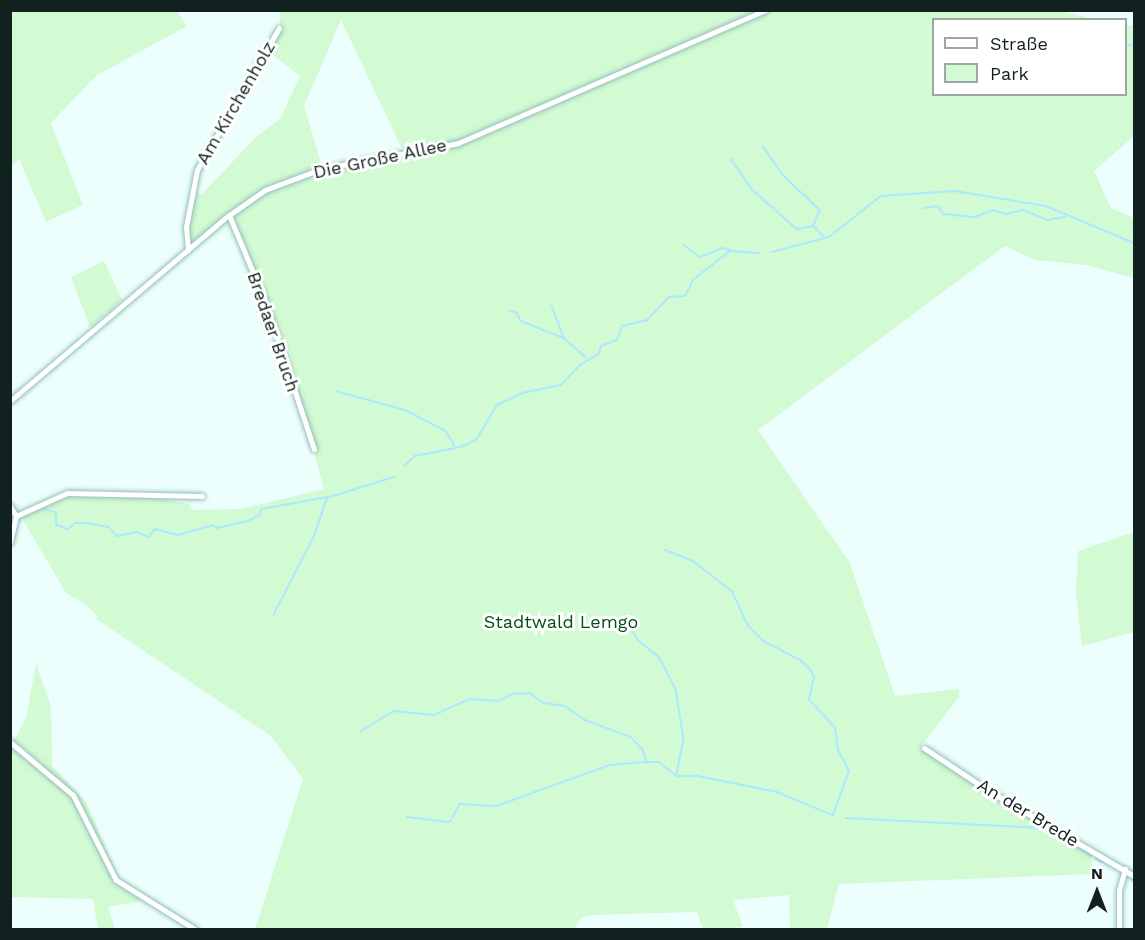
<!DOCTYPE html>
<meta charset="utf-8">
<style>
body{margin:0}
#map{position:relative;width:1145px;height:940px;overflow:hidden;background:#edfffc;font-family:"Work Sans",sans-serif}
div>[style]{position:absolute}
.green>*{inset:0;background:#d2fad3}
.stream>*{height:1.5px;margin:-0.75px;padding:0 0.75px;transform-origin:0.75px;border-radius:0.75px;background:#ace9ff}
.roads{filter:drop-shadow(0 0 2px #94bfb8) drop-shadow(0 0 2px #94bfb8)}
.minor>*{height:5px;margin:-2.5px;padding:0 2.5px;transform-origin:2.5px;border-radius:2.5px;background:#fff}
span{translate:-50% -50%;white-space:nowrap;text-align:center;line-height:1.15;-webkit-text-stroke:6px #fff;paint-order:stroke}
.street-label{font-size:18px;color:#10211f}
.park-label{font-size:18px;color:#005015}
.frame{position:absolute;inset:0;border:12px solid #10211f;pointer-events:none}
.legend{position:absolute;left:932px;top:18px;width:195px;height:78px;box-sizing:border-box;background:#fff;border:2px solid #9fa6a5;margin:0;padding:8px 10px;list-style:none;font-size:18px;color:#10211f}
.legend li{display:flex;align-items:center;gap:12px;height:30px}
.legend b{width:30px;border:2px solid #9fa6a5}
.north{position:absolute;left:1067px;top:862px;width:60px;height:60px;-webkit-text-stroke:4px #fff;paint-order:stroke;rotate:0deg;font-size:16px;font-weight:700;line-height:24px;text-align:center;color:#10211f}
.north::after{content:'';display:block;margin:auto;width:21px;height:27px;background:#10211f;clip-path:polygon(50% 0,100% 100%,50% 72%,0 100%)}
</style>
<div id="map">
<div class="green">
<div style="clip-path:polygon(11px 10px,177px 11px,187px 26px,96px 76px,51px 123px,83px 205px,46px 222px,19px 159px,11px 167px)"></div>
<div style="clip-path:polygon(1056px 10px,1095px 19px,934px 20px,934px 94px,1126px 94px,1126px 25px,1134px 25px,1134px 136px,1094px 171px,1111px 208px,1134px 218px,1134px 278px,1086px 265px,1035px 260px,1005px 246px,758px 430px,850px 563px,895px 696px,959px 689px,959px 697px,921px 746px,1001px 802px,1077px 844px,1092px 855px,1092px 874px,839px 884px,827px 929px,790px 929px,789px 895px,733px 900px,743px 927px,724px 929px,703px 929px,697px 912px,593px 915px,582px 917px,573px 930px,255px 929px,303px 779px,271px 736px,96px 619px,98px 616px,86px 605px,66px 593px,20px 515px,67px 496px,150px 497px,189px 504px,192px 510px,240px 509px,324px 489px,293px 378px,233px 216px,266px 192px,321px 172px,422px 153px,420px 147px,403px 151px,341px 20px,304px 106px,322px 166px,264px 187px,190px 244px,187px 227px,193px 190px,201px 195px,257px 136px,280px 119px,300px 76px,268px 51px,280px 28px,280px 11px)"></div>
<div style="clip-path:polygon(104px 261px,122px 300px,90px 327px,71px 277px)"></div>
<div style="clip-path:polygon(1134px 532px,1134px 632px,1082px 646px,1076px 594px,1078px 551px)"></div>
<div style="clip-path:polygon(36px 664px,51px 706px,52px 766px,86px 802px,116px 872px,111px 878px,142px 901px,108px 907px,115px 929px,98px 930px,93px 899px,12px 897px,11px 900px,11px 746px,35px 766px,43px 764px,14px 740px,26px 718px)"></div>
</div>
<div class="stream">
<div style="left:1126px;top:44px;width:8px;rotate:14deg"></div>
<div style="left:763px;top:146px;width:35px;rotate:55deg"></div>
<div style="left:783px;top:175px;width:51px;rotate:43.4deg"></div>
<div style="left:820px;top:210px;width:17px;rotate:111deg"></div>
<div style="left:814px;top:226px;width:15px;rotate:48deg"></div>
<div style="left:731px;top:159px;width:38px;rotate:55deg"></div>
<div style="left:753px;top:190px;width:59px;rotate:41.6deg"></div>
<div style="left:797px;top:229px;width:17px;rotate:-10deg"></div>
<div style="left:924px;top:208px;width:14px;rotate:-8deg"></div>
<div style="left:938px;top:206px;width:10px;rotate:53deg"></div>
<div style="left:944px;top:214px;width:31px;rotate:6deg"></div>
<div style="left:975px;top:217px;width:19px;rotate:-21deg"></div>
<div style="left:993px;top:210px;width:14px;rotate:17deg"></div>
<div style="left:1006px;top:214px;width:18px;rotate:-13deg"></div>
<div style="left:1024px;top:210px;width:26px;rotate:23deg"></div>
<div style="left:1048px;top:220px;width:17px;rotate:-10deg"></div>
<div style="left:684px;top:245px;width:20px;rotate:37deg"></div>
<div style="left:700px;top:257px;width:24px;rotate:-22deg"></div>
<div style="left:722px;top:248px;width:8px;rotate:14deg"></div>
<div style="left:772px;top:252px;width:59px;rotate:-14.7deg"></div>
<div style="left:829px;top:237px;width:66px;rotate:-38.3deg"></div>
<div style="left:881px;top:196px;width:74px;rotate:-3.9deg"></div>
<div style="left:955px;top:191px;width:92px;rotate:9.4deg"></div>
<div style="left:1046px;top:206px;width:95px;rotate:22.8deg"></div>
<div style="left:552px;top:306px;width:34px;rotate:69deg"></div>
<div style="left:509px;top:310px;width:9px;rotate:21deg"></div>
<div style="left:517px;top:313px;width:9px;rotate:63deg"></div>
<div style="left:521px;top:321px;width:46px;rotate:21.6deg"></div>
<div style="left:564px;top:338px;width:30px;rotate:41deg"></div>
<div style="left:336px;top:391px;width:72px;rotate:15.4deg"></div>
<div style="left:405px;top:410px;width:46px;rotate:27.1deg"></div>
<div style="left:446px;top:431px;width:17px;rotate:59deg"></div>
<div style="left:404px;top:466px;width:15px;rotate:-42deg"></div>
<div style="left:415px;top:456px;width:47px;rotate:-11.1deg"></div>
<div style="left:461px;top:447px;width:17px;rotate:-25deg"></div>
<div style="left:476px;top:440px;width:41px;rotate:-59deg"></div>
<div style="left:497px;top:405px;width:29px;rotate:-25deg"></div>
<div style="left:523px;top:393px;width:39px;rotate:-12deg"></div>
<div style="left:561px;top:385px;width:28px;rotate:-46deg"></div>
<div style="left:580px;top:365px;width:22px;rotate:-30deg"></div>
<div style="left:599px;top:354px;width:8px;rotate:-76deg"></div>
<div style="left:601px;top:346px;width:17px;rotate:-21deg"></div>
<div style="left:617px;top:340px;width:15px;rotate:-70deg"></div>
<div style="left:622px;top:326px;width:26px;rotate:-13deg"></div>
<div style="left:647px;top:320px;width:32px;rotate:-46deg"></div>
<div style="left:669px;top:297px;width:16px;rotate:-4deg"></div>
<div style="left:685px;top:296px;width:18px;rotate:-63deg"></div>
<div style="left:693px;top:280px;width:47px;rotate:-38.1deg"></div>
<div style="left:730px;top:251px;width:29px;rotate:4deg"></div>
<div style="left:42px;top:509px;width:14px;rotate:12deg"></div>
<div style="left:56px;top:512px;width:13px;rotate:86deg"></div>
<div style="left:57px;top:525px;width:12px;rotate:20deg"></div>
<div style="left:68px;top:529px;width:9px;rotate:-41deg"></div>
<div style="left:75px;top:523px;width:13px"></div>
<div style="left:88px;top:523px;width:21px;rotate:11deg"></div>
<div style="left:109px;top:527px;width:12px;rotate:48deg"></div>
<div style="left:117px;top:536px;width:20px;rotate:-11deg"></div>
<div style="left:137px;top:532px;width:13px;rotate:23deg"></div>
<div style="left:149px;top:537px;width:10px;rotate:-53deg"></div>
<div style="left:155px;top:529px;width:24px;rotate:15deg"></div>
<div style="left:178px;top:535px;width:36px;rotate:-16deg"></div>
<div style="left:213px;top:525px;width:5px;rotate:37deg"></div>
<div style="left:217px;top:528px;width:32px;rotate:-13deg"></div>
<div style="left:248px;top:521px;width:13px;rotate:-27deg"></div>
<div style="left:260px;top:515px;width:6px;rotate:-81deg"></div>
<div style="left:261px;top:509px;width:73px;rotate:-10.2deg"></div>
<div style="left:333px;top:496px;width:64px;rotate:-17.3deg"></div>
<div style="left:273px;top:616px;width:90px;rotate:-62.9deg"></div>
<div style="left:314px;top:536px;width:40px;rotate:-71.1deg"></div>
<div style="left:631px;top:628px;width:14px;rotate:60deg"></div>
<div style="left:638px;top:640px;width:28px;rotate:39deg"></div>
<div style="left:660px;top:658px;width:36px;rotate:63deg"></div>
<div style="left:676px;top:690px;width:50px;rotate:80.7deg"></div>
<div style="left:684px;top:739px;width:38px;rotate:101deg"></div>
<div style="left:360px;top:732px;width:40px;rotate:-32deg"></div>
<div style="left:394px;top:711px;width:40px;rotate:5.7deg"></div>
<div style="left:434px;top:715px;width:39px;rotate:-24deg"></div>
<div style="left:470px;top:699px;width:29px;rotate:4deg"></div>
<div style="left:499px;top:701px;width:15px;rotate:-28deg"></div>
<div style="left:512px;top:694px;width:18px;rotate:-3deg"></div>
<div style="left:530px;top:693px;width:17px;rotate:36deg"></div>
<div style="left:544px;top:703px;width:21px;rotate:8deg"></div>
<div style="left:565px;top:706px;width:24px;rotate:35deg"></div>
<div style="left:585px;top:720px;width:49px;rotate:20.3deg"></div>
<div style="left:631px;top:737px;width:18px;rotate:47deg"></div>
<div style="left:643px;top:750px;width:13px;rotate:72deg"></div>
<div style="left:407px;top:817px;width:43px;rotate:6.6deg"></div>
<div style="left:450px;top:822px;width:21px;rotate:-61deg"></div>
<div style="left:460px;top:804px;width:36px;rotate:3deg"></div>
<div style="left:496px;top:806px;width:121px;rotate:-19.8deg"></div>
<div style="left:610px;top:765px;width:37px;rotate:-5deg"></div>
<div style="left:647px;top:762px;width:12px"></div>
<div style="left:659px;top:762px;width:23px;rotate:38deg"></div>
<div style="left:677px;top:776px;width:21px"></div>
<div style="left:698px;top:776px;width:81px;rotate:11.4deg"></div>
<div style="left:777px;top:792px;width:61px;rotate:22.3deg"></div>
<div style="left:833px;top:815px;width:47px;rotate:-70deg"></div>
<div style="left:849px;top:771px;width:24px;rotate:-118deg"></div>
<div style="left:838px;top:750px;width:22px;rotate:-98deg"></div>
<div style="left:835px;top:728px;width:38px;rotate:-133deg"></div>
<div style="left:809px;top:700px;width:24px;rotate:-78deg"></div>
<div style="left:814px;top:677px;width:7px;rotate:-117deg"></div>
<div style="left:811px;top:671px;width:14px;rotate:-135deg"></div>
<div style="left:801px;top:661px;width:43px;rotate:-152.2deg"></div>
<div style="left:763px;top:641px;width:21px;rotate:-135deg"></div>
<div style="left:748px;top:626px;width:38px;rotate:-115deg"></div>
<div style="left:732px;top:592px;width:48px;rotate:-141.7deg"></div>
<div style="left:694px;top:562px;width:31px;rotate:-158deg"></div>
<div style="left:846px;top:818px;width:200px;rotate:2.9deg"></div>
<div style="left:1046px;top:828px;width:53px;rotate:31.9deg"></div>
<div style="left:1096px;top:859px;width:7px;rotate:27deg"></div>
<div style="left:1132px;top:880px;width:2px;rotate:27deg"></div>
</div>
<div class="roads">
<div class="minor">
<div style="left:229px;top:215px;width:93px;rotate:67.3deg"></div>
<div style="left:265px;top:301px;width:156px;rotate:71.7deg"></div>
<div style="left:188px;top:250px;width:23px;rotate:-95deg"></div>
<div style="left:186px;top:227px;width:58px;rotate:-79.1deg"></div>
<div style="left:197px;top:170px;width:164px;rotate:-60deg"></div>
<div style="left:10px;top:401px;width:282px;rotate:-40.4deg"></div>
<div style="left:225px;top:218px;width:49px;rotate:-35deg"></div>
<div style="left:265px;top:190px;width:60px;rotate:-20.6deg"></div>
<div style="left:321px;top:169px;width:139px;rotate:-10.7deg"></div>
<div style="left:458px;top:143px;width:335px;rotate:-23.4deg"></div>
<div style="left:10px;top:506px;width:12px;rotate:59deg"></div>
<div style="left:16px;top:516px;width:27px;rotate:103deg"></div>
<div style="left:16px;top:516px;width:56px;rotate:-24.3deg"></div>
<div style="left:67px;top:493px;width:135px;rotate:1.3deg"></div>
<div style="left:10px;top:742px;width:82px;rotate:40.1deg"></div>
<div style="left:73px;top:795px;width:95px;rotate:63.2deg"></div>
<div style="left:116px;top:880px;width:94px;rotate:32deg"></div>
<div style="left:924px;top:748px;width:78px;rotate:33.5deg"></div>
<div style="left:989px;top:791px;width:168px;rotate:30.4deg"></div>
<div style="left:1119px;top:930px;width:40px;rotate:-90deg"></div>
<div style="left:1119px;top:890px;width:22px;rotate:-74deg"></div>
</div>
</div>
<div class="street-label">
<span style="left:236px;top:103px;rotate:-60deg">Am Kirchenholz</span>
<span style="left:380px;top:159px;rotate:-12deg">Die Große Allee</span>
<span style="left:273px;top:332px;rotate:71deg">Bredaer Bruch</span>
<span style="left:1028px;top:813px;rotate:31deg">An der Brede</span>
</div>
<div class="park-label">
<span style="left:561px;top:622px">Stadtwald Lemgo</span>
</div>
<div class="frame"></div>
<ul class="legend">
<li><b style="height:8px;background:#fff"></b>Straße</li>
<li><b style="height:16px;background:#d2fad3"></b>Park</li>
</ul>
<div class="north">N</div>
</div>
